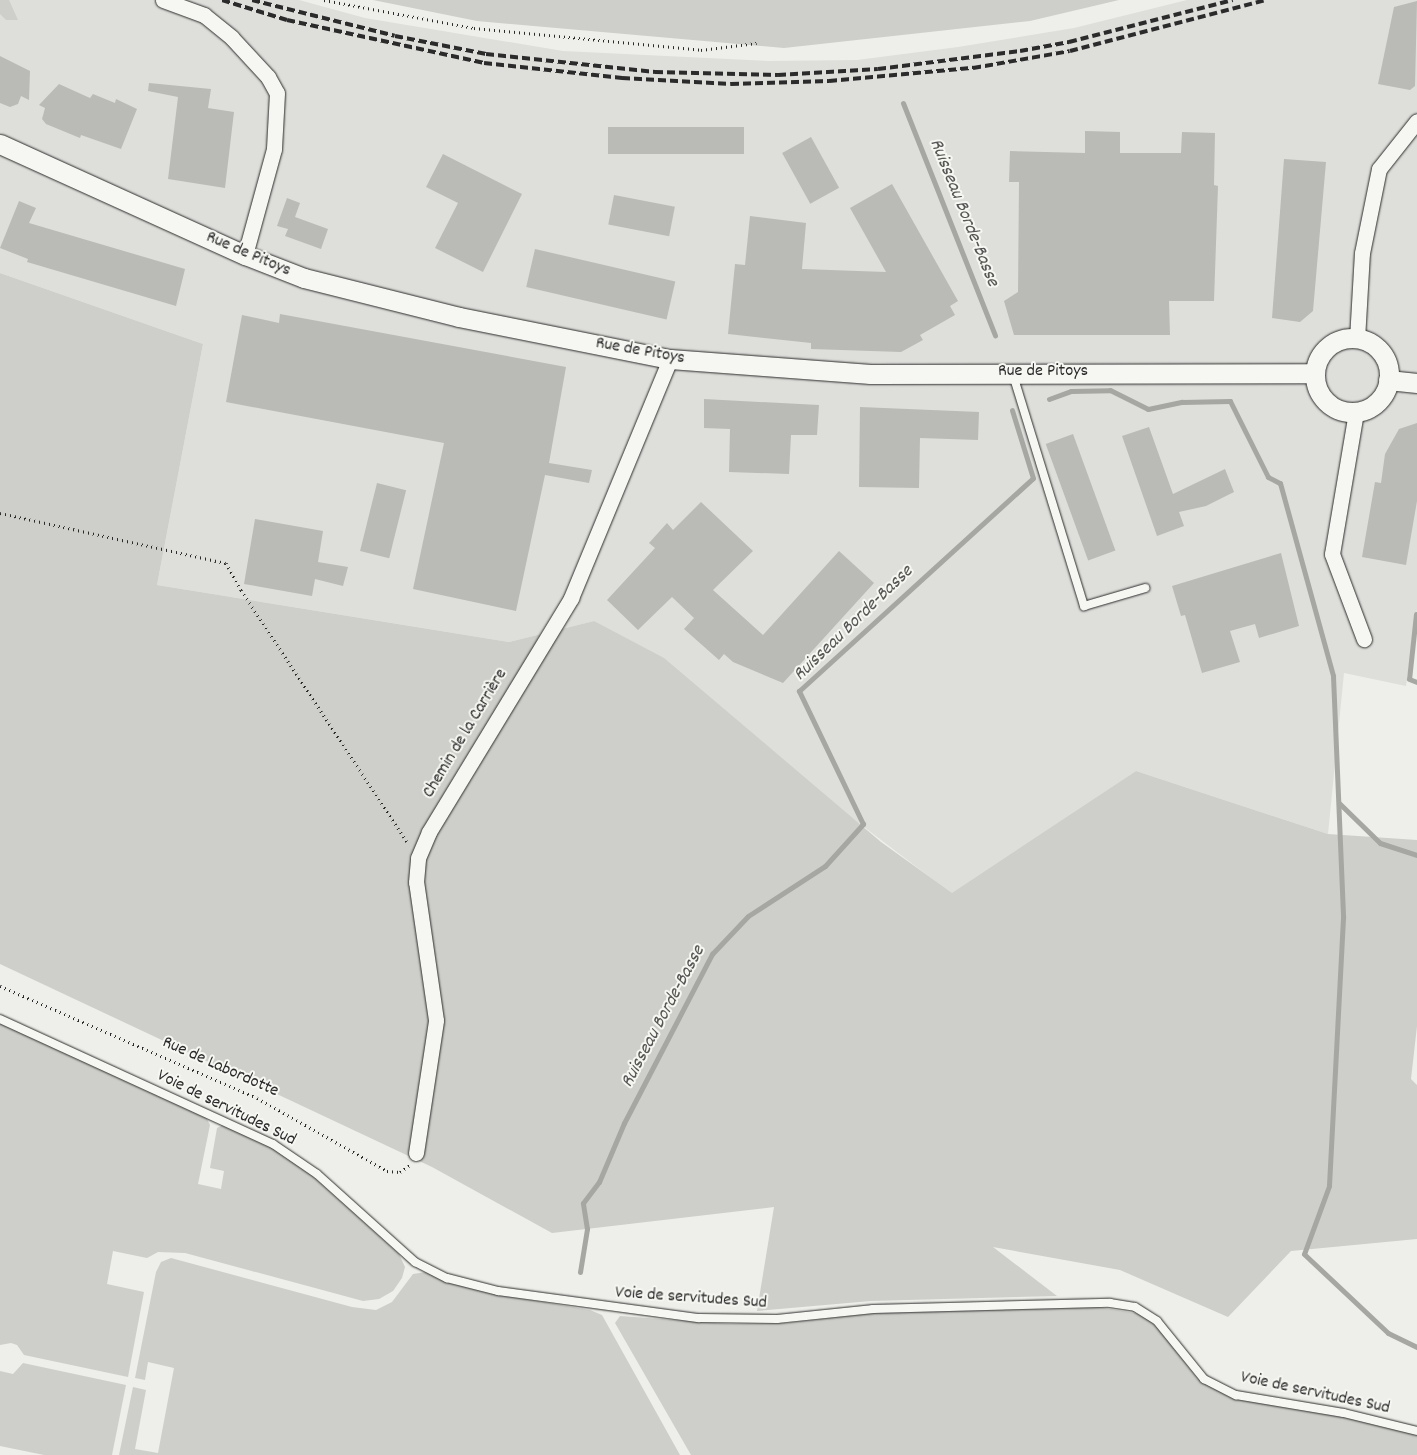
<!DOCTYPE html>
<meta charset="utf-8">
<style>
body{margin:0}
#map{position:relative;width:1417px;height:1455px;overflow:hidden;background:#eeeeea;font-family:Dekko,sans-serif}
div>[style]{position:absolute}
.built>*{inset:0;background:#dededb}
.green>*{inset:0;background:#cececa}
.stream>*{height:5px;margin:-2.5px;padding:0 2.5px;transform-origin:2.5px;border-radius:2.5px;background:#a6a6a3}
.building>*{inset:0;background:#babab7;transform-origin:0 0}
.path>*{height:3px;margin-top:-1.5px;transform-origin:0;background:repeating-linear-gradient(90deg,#2b2b2b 0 1px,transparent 0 5px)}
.roads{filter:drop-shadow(0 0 1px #2b2b2b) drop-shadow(0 0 1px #2b2b2b)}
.service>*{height:8px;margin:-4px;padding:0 4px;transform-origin:4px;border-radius:4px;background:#f6f6f2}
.minor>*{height:15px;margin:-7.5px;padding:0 7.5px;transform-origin:7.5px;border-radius:7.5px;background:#f6f6f2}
.tertiary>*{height:19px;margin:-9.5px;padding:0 9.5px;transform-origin:9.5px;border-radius:9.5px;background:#f6f6f2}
.tertiary>.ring{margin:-9.5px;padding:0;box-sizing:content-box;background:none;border:19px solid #f6f6f2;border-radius:50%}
.rail>*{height:4px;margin-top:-2px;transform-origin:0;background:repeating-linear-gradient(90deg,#2b2b2b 0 8px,transparent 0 12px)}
span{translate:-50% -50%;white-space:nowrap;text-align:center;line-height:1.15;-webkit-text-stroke:4px #f6f6f2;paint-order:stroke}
.street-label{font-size:18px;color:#2b2b2b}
.water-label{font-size:19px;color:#565655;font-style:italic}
</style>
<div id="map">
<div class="built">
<div style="clip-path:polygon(0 0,299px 0,365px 18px,563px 51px,769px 61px,857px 60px,958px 47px,1074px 28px,1187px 0,1417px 0,1417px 609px,1406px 686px,1344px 673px,1328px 834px,1136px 771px,952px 894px,594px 621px,509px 642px,157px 585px,203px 344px,0 273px)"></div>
</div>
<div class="green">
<div style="clip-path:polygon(0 0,9px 0,18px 20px,6px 20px,0 14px)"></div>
<div style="clip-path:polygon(373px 0,1119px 0,1030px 21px,784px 48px,477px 21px)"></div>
<div style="clip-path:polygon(0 273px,203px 344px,157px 585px,509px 642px,594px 621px,664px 658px,881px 842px,952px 893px,1136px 771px,1328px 834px,1417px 840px,1417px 1026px,1411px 1079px,1417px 1085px,1417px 1239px,1291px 1251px,1228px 1317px,1120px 1270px,993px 1247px,1057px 1296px,871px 1301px,757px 1311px,774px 1207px,552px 1233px,432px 1167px,0 964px)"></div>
<div style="clip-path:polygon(0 1023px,206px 1117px,210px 1125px,198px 1184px,221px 1189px,224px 1171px,210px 1168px,217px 1128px,223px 1125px,269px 1146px,307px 1171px,399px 1254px,405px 1267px,402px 1278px,393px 1291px,379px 1299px,363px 1301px,185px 1253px,158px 1252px,147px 1258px,113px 1251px,107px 1284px,144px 1292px,128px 1377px,24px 1355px,17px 1345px,11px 1343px,0 1345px)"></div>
<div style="clip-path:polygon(171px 1258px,352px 1307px,376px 1310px,392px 1302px,413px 1274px,426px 1272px,453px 1284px,496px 1294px,590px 1310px,602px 1315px,680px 1455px,119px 1455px,133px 1387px,146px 1390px,135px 1449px,158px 1453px,174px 1368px,148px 1362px,145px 1380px,135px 1378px,156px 1272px,161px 1262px)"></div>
<div style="clip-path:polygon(1098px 1307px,1141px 1314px,1156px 1326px,1198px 1379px,1216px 1389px,1237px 1399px,1339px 1415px,1417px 1435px,1417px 1455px,691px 1455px,615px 1323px,620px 1316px,728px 1324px,786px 1323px,874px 1313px)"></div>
<div style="clip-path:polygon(23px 1363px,126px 1385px,112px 1455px,44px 1455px,0 1446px,0 1371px,13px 1374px)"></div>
</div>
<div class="stream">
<div style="left:903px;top:103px;width:250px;rotate:68.4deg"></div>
<div style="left:1049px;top:399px;width:23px;rotate:-20deg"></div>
<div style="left:1071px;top:391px;width:39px;rotate:-1deg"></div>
<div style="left:1110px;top:390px;width:42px;rotate:26.6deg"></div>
<div style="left:1148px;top:409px;width:35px;rotate:-12deg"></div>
<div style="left:1182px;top:402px;width:48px;rotate:-1.2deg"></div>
<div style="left:1230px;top:401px;width:85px;rotate:63.4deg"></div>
<div style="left:1268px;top:477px;width:13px;rotate:27deg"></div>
<div style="left:1280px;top:483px;width:200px;rotate:74.6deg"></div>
<div style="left:1333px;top:676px;width:242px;rotate:87.6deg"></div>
<div style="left:1343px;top:918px;width:268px;rotate:93deg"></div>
<div style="left:1329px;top:1186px;width:72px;rotate:110.2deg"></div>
<div style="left:1304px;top:1254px;width:115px;rotate:43.2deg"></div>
<div style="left:1388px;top:1333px;width:32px;rotate:26deg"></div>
<div style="left:1416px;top:614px;width:65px;rotate:96.1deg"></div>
<div style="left:1409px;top:679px;width:9px;rotate:21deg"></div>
<div style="left:1339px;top:803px;width:57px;rotate:44.3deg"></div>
<div style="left:1380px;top:843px;width:39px;rotate:18deg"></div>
<div style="left:580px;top:1272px;width:44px;rotate:-80.8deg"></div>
<div style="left:587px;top:1229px;width:26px;rotate:-99deg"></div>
<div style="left:583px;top:1203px;width:26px;rotate:-53deg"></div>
<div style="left:599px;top:1182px;width:64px;rotate:-67deg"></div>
<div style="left:624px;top:1123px;width:191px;rotate:-62.5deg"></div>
<div style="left:712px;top:954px;width:52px;rotate:-46.5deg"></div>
<div style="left:748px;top:916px;width:92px;rotate:-33deg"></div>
<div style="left:825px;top:866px;width:57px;rotate:-47.9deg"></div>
<div style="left:863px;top:824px;width:148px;rotate:-115.7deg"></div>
<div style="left:799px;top:691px;width:316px;rotate:-42.3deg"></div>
<div style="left:1033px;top:478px;width:71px;rotate:-107.2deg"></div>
</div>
<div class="building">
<div style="clip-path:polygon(1417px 1px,1415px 86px,1410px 90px,1378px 84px,1394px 7px)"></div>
<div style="clip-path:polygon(0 56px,30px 71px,29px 100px,21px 96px,18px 104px,10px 107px,0 103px)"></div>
<div style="clip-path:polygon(149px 83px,211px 89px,208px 108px,234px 112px,225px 188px,168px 179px,178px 97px,148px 91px)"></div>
<div style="clip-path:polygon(59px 84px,90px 98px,93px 94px,115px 103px,116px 99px,137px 109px,121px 149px,81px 135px,80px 138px,46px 124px,42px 119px,45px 108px,39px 105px)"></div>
<div style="left:608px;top:127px;width:136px;height:27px"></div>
<div style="clip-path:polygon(1085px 131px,1120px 132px,1120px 153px,1181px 153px,1182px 132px,1215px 133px,1214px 185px,1218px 186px,1214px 301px,1169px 301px,1170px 335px,1014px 335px,1004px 301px,1018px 292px,1019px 182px,1009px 182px,1010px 151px,1085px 153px)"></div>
<div style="left:811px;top:137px;width:58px;height:33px;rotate:61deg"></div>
<div style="clip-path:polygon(443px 154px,522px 194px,483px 272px,435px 248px,458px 203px,426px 187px)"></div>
<div style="clip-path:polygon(1284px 159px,1326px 162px,1313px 311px,1300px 322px,1272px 318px)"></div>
<div style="clip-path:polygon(892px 184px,958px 301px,950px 306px,955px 315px,920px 335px,923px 340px,901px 352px,811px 349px,811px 343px,728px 334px,735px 264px,745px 265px,750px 216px,806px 223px,802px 269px,886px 272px,850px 208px)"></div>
<div style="left:614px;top:195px;width:62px;height:30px;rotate:11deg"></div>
<div style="clip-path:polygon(287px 198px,300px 203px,295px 217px,328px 229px,321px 249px,285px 236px,288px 229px,277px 226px)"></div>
<div style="clip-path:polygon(19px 201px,36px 208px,29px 223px,185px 269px,176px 306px,27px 262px,28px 259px,0 248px)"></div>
<div style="left:535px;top:249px;width:144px;height:39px;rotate:13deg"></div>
<div style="clip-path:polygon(280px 314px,566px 367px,549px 463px,592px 470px,589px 483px,545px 475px,516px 611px,413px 589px,444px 443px,226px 402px,242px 315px,279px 323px)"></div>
<div style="clip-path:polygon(704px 399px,819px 405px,817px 435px,791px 435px,789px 474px,729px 472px,730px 429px,704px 428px)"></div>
<div style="clip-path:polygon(860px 407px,979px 412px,978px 440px,920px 438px,919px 488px,859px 487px)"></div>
<div style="clip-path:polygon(1417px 423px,1417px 501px,1406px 565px,1362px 557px,1375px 482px,1381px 483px,1385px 454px,1399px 429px)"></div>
<div style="clip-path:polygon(1149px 427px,1173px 494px,1225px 469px,1234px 492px,1206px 506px,1179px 512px,1184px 526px,1157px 536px,1122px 436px)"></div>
<div style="left:1073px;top:434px;width:124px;height:29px;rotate:70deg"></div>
<div style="left:377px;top:483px;width:30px;height:70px;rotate:14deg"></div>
<div style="clip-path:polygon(701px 502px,753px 551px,713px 590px,763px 635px,839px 551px,874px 583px,783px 683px,733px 662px,724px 654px,719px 660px,684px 629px,694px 618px,672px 597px,638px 630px,607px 600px,655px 548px,649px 543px,667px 523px,673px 530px)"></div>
<div style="clip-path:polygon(255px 519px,323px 531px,318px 562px,348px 567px,343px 586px,315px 579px,312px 596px,244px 584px)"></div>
<div style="clip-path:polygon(1281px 553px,1299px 626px,1259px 638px,1255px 624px,1230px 631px,1240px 662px,1202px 673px,1185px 615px,1181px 616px,1172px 586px)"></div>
</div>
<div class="path">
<div style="left:324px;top:0;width:153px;rotate:10.6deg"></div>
<div style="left:474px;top:28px;width:228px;rotate:5.5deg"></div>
<div style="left:701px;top:50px;width:56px;rotate:-7.1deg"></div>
<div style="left:0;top:513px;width:231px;rotate:12.5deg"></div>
<div style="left:226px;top:563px;width:31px;rotate:61deg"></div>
<div style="left:241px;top:590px;width:303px;rotate:56.6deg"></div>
<div style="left:0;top:986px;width:280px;rotate:23.5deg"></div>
<div style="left:257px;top:1098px;width:149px;rotate:29.3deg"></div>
<div style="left:387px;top:1171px;width:13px;rotate:4deg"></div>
<div style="left:400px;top:1172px;width:12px;rotate:-35deg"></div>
</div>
<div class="roads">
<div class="service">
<div style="left:1013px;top:375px;width:242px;rotate:72.9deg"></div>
<div style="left:1084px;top:606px;width:64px;rotate:-16.4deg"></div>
<div style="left:0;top:1019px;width:300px;rotate:24.6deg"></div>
<div style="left:273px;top:1144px;width:53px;rotate:34.3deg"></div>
<div style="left:317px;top:1174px;width:132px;rotate:41.9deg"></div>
<div style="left:415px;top:1262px;width:36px;rotate:27deg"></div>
<div style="left:447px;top:1278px;width:53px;rotate:14.3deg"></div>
<div style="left:498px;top:1291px;width:203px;rotate:7.7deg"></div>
<div style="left:699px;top:1318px;width:78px;rotate:0.7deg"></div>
<div style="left:777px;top:1319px;width:97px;rotate:-5.9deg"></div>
<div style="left:873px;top:1309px;width:237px;rotate:-1.5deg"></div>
<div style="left:1110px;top:1303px;width:25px;rotate:9deg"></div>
<div style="left:1135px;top:1307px;width:26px;rotate:32deg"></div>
<div style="left:1157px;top:1321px;width:75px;rotate:51deg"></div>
<div style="left:1204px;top:1379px;width:36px;rotate:27deg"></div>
<div style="left:1236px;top:1395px;width:109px;rotate:9.5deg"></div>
<div style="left:1344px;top:1413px;width:75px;rotate:13.9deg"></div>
</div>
<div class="minor">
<div style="left:163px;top:0;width:44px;rotate:20.1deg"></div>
<div style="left:204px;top:15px;width:36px;rotate:39deg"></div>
<div style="left:232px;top:38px;width:53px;rotate:47.3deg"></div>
<div style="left:268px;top:77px;width:18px;rotate:61deg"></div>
<div style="left:277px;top:93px;width:56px;rotate:93.1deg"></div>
<div style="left:274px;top:149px;width:110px;rotate:105.3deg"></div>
<div style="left:1357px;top:339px;width:86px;rotate:-86.7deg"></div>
<div style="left:1362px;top:253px;width:86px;rotate:-78.6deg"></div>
<div style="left:1379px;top:169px;width:61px;rotate:-51.6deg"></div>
<div style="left:1356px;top:412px;width:144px;rotate:99.6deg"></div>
<div style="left:1332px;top:554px;width:91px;rotate:69.4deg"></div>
<div style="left:416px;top:1153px;width:134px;rotate:-81.4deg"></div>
<div style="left:436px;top:1020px;width:139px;rotate:-98.2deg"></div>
<div style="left:416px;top:882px;width:24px;rotate:-85deg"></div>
<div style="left:418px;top:858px;width:28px;rotate:-67deg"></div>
<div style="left:429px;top:832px;width:274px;rotate:-58.7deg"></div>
<div style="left:571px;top:598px;width:259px;rotate:-67.5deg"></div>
</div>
<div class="tertiary">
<div style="left:0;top:144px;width:269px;rotate:24.4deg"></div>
<div style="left:245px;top:255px;width:63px;rotate:21.3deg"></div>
<div style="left:304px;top:278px;width:160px;rotate:14.1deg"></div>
<div style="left:459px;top:317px;width:215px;rotate:11.3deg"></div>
<div style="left:670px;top:359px;width:201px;rotate:4.3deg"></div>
<div style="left:870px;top:374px;width:445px;rotate:-0.1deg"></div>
<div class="ring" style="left:1315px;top:338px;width:55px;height:55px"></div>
<div style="left:1388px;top:380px;width:29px;rotate:6deg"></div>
</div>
</div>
<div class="rail">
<div style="left:222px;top:0;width:68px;rotate:17.1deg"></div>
<div style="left:287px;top:20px;width:202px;rotate:12.3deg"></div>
<div style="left:484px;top:63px;width:139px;rotate:6.2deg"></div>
<div style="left:622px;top:78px;width:109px;rotate:3.2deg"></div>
<div style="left:731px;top:84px;width:98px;rotate:-1.8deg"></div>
<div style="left:829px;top:81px;width:145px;rotate:-5.2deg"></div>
<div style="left:973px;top:68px;width:98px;rotate:-9.9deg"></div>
<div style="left:1070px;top:51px;width:203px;rotate:-14.6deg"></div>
<div style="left:252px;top:0;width:147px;rotate:14.1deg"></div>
<div style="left:395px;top:36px;width:93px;rotate:11.2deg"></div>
<div style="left:486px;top:54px;width:170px;rotate:6.1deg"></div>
<div style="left:655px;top:72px;width:123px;rotate:1.4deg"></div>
<div style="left:778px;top:75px;width:100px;rotate:-3.4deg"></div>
<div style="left:878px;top:69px;width:143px;rotate:-7.2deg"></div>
<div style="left:1020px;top:51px;width:50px;rotate:-10.4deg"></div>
<div style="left:1069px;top:42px;width:169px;rotate:-14.4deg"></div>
</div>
<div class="street-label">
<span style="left:248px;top:255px;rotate:23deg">Rue de Pitoys</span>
<span style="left:640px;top:352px;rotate:10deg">Rue de Pitoys</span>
<span style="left:1043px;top:372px">Rue de Pitoys</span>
<span style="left:466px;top:734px;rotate:-59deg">Chemin de la Carrière</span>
<span style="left:220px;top:1068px;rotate:24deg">Rue de Labordotte</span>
<span style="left:226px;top:1109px;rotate:26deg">Voie de servitudes Sud</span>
<span style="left:691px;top:1299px;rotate:4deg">Voie de servitudes Sud</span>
<span style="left:1315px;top:1394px;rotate:12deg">Voie de servitudes Sud</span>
</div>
<div class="water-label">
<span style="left:963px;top:213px;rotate:68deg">Ruisseau Borde-Basse</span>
<span style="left:854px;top:624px;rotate:-44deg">Ruisseau Borde-Basse</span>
<span style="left:664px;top:1017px;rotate:-62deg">Ruisseau Borde-Basse</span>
</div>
</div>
